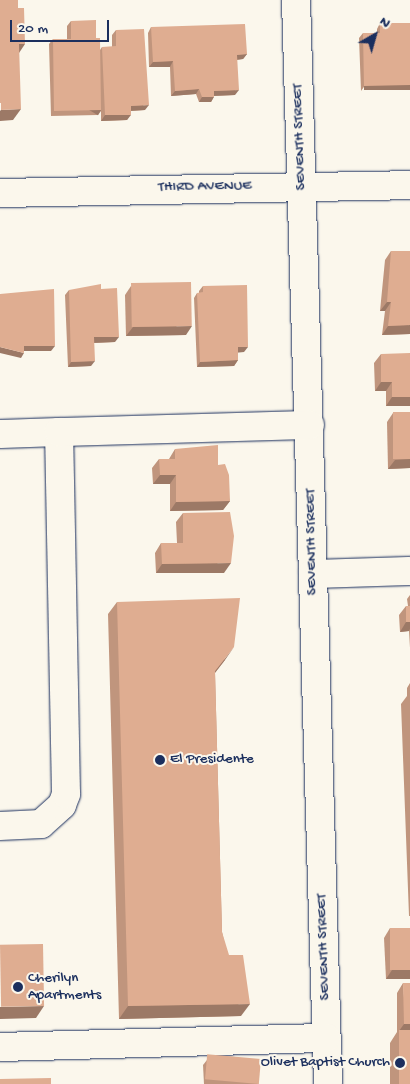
<!DOCTYPE html>
<style>
body{margin:0}
#map{position:relative;width:410px;height:1084px;overflow:hidden;background:#fbf7ec;font-family:"Gochi Hand",sans-serif}
div>[style]{position:absolute}
.roads{filter:drop-shadow(0 0 1px #1b2f5e) drop-shadow(0 0 1px #1b2f5e)}
.minor>*{height:28px;margin:-14px;padding:0 14px;transform-origin:14px;border-radius:14px;background:#fbf7ec}
.wall>*{inset:0;background:#c0957d}
.shaded-wall>*{inset:0;background:#9c7966;transform-origin:0 0}
.building>*{inset:0;background:#dfad91;transform-origin:0 0}
.dots>*{width:14px;height:14px;translate:-50% -50%;box-sizing:border-box;border:2px solid #fbf7ec;border-radius:50%}
span{translate:-50% -50%;white-space:nowrap;text-align:center;line-height:1.15;-webkit-text-stroke:4px #fbf7ec;paint-order:stroke}
.street-label{font-size:15px;color:#1b2f5e}
.poi-label{font-size:15px;color:#1b2f5e}
.left{translate:0 -50%;text-align:left}
.right{translate:-100% -50%;text-align:right}
.north{position:absolute;left:350px;top:10px;width:50px;height:50px;-webkit-text-stroke:4px #fbf7ec;paint-order:stroke;rotate:38deg;font-size:14px;font-weight:700;line-height:20px;text-align:center;color:#1b2f5e}
.north::after{content:'';display:block;margin:auto;width:18px;height:22px;background:#1b2f5e;clip-path:polygon(50% 0,100% 100%,50% 72%,0 100%)}
.scale{position:absolute;left:10px;top:20px;width:99px;height:22px;box-sizing:border-box;border:2px solid #1b2f5e;border-top:0;padding-left:6px;font-size:15px;line-height:18px;white-space:nowrap;color:#1b2f5e;-webkit-text-stroke:4px #fbf7ec;paint-order:stroke}
</style>
<div id="map">
<div class="roads">
<div class="minor">
<div style="left:296px;top:0;width:1084px;rotate:88.31deg"></div>
<div style="left:0;top:193px;width:410px;rotate:-1.1deg"></div>
<div style="left:0;top:434px;width:59px;rotate:-1.9deg"></div>
<div style="left:313px;top:574px;width:97px;rotate:-1.8deg"></div>
<div style="left:0;top:826px;width:41px;rotate:-2.8deg"></div>
<div style="left:41px;top:824px;width:28px;rotate:-42deg"></div>
<div style="left:62px;top:805px;width:12px;rotate:-70deg"></div>
<div style="left:66px;top:794px;width:362px;rotate:-91.1deg"></div>
<div style="left:59px;top:432px;width:251px;rotate:-1.6deg"></div>
<div style="left:0;top:1047px;width:326px;rotate:-1.6deg"></div>
</div>
</div>
<div class="wall">
<div style="clip-path:polygon(71px 21px,96px 38px,100px 50px,102px 47px,112px 47px,112px 35px,116px 30px,145px 110px,131px 111px,127px 120px,101px 121px,101px 111px,98px 115px,51px 116px,49px 44px,53px 39px,67px 39px,67px 26px)"></div>
<div style="clip-path:polygon(380px 23px,410px 23px,361px 91px,359px 38px,363px 33px,377px 33px,377px 29px)"></div>
<div style="clip-path:polygon(151px 27px,247px 54px,243px 59px,237px 60px,235px 95px,214px 96px,211px 102px,199px 102px,196px 94px,171px 96px,170px 67px,149px 67px,148px 33px)"></div>
<div style="clip-path:polygon(391px 251px,410px 334px,382px 335px,385px 311px,380px 311px,385px 260px)"></div>
<div style="clip-path:polygon(131px 286px,186px 335px,126px 336px,125px 295px)"></div>
<div style="clip-path:polygon(203px 286px,244px 352px,238px 352px,238px 360px,234px 366px,197px 367px,194px 298px,197px 293px,199px 293px,199px 291px)"></div>
<div style="clip-path:polygon(69px 290px,115px 342px,94px 343px,91px 366px,68px 367px,65px 295px)"></div>
<div style="clip-path:polygon(381px 354px,410px 406px,386px 406px,386px 391px,375px 391px,374px 363px)"></div>
<div style="clip-path:polygon(410px 412px,410px 468px,388px 469px,387px 422px,393px 413px)"></div>
<div style="clip-path:polygon(175px 449px,218px 465px,230px 501px,223px 510px,170px 511px,170px 484px,153px 484px,152px 468px,159px 459px,169px 459px)"></div>
<div style="clip-path:polygon(183px 513px,224px 573px,156px 573px,155px 553px,161px 543px,177px 543px,176px 522px)"></div>
<div style="clip-path:polygon(410px 595px,410px 648px,409px 631px,400px 632px,399px 615px,406px 606px,408px 606px,407px 599px)"></div>
<div style="clip-path:polygon(117px 602px,225px 660px,215px 673px,222px 932px,241px 1016px,119px 1019px,108px 614px)"></div>
<div style="clip-path:polygon(410px 683px,410px 916px,409px 916px,401px 704px,407px 696px,407px 688px)"></div>
<div style="clip-path:polygon(390px 928px,410px 979px,386px 979px,384px 938px)"></div>
<div style="clip-path:polygon(403px 983px,410px 1084px,390px 1084px,390px 1043px,397px 1032px,397px 993px)"></div>
<div style="clip-path:polygon(207px 1060px,259px 1084px,204px 1084px,203px 1065px)"></div>
</div>
<div class="shaded-wall">
<div style="clip-path:polygon(19px 44px,25px 44px,17px 56px)"></div>
<div style="clip-path:polygon(247px 54px,243px 59px,233px 60px,237px 55px)"></div>
<div style="clip-path:polygon(173px 61px,170px 67px,149px 67px,153px 62px)"></div>
<div style="left:410px;top:85px;width:5px;height:46px;rotate:90deg"></div>
<div style="clip-path:polygon(199px 89px,196px 94px,171px 96px,175px 91px)"></div>
<div style="clip-path:polygon(239px 90px,235px 95px,210px 96px,214px 91px)"></div>
<div style="clip-path:polygon(202px 97px,214px 97px,211px 102px,199px 102px)"></div>
<div style="clip-path:polygon(149px 105px,145px 110px,127px 111px,131px 106px)"></div>
<div style="clip-path:polygon(21px 109px,13px 120px,0 121px,0 111px,1px 110px)"></div>
<div style="left:101px;top:110px;width:6px;height:47px;rotate:121deg"></div>
<div style="clip-path:polygon(105px 115px,131px 115px,127px 120px,101px 121px)"></div>
<div style="clip-path:polygon(387px 302px,391px 302px,385px 311px,380px 311px)"></div>
<div style="clip-path:polygon(410px 325px,410px 334px,382px 335px,388px 326px)"></div>
<div style="clip-path:polygon(192px 326px,186px 335px,126px 336px,133px 327px)"></div>
<div style="clip-path:polygon(94px 337px,119px 337px,115px 342px,90px 343px)"></div>
<div style="clip-path:polygon(24px 346px,55px 346px,51px 351px,21px 351px)"></div>
<div style="clip-path:polygon(0 347px,24px 353px,21px 358px,0 353px)"></div>
<div style="clip-path:polygon(238px 347px,248px 347px,244px 352px,234px 353px)"></div>
<div style="clip-path:polygon(238px 360px,234px 366px,197px 367px,200px 362px)"></div>
<div style="clip-path:polygon(95px 361px,91px 366px,68px 367px,71px 362px)"></div>
<div style="clip-path:polygon(381px 382px,392px 382px,386px 391px,375px 391px)"></div>
<div style="clip-path:polygon(392px 397px,410px 397px,410px 406px,386px 406px)"></div>
<div style="clip-path:polygon(410px 459px,410px 468px,388px 469px,395px 460px)"></div>
<div style="clip-path:polygon(160px 475px,176px 475px,170px 484px,153px 484px)"></div>
<div style="clip-path:polygon(230px 501px,223px 510px,170px 511px,176px 502px)"></div>
<div style="clip-path:polygon(231px 563px,224px 573px,156px 573px,162px 564px)"></div>
<div style="clip-path:polygon(406px 622px,410px 622px,410px 629px,409px 631px,400px 632px)"></div>
<div style="clip-path:polygon(234px 647px,225px 660px,206px 684px,215px 671px)"></div>
<div style="clip-path:polygon(392px 970px,410px 970px,410px 979px,386px 979px)"></div>
<div style="clip-path:polygon(250px 1004px,241px 1016px,119px 1019px,128px 1006px)"></div>
<div style="clip-path:polygon(44px 1006px,36px 1018px,0 1019px,0 1007px)"></div>
<div style="clip-path:polygon(404px 1024px,410px 1024px,410px 1032px,399px 1031px)"></div>
</div>
<div class="building">
<div style="clip-path:polygon(0 0,18px 0,18px 8px,24px 8px,25px 44px,19px 44px,21px 109px,1px 110px,1px 103px,0 103px)"></div>
<div style="clip-path:polygon(96px 20px,96px 38px,100px 38px,101px 110px,54px 111px,53px 39px,71px 39px,71px 21px)"></div>
<div style="clip-path:polygon(380px 23px,410px 23px,410px 85px,364px 86px,363px 33px,380px 33px)"></div>
<div style="clip-path:polygon(245px 24px,247px 54px,237px 55px,239px 90px,214px 91px,214px 97px,202px 97px,199px 89px,175px 91px,173px 61px,153px 62px,151px 27px)"></div>
<div style="clip-path:polygon(144px 29px,149px 105px,131px 106px,131px 115px,105px 115px,102px 47px,116px 46px,116px 30px)"></div>
<div style="clip-path:polygon(391px 251px,410px 251px,410px 325px,388px 326px,391px 302px,387px 302px)"></div>
<div style="left:191px;top:282px;width:44px;height:60px;rotate:89deg"></div>
<div style="clip-path:polygon(101px 284px,101px 289px,117px 288px,119px 337px,94px 337px,95px 361px,71px 362px,69px 290px)"></div>
<div style="clip-path:polygon(247px 285px,248px 347px,238px 347px,238px 360px,200px 362px,197px 293px,203px 292px,203px 286px)"></div>
<div style="clip-path:polygon(54px 289px,55px 346px,24px 346px,24px 353px,0 347px,0 294px)"></div>
<div style="clip-path:polygon(410px 353px,410px 397px,392px 397px,392px 382px,381px 382px,381px 354px)"></div>
<div style="left:410px;top:412px;width:47px;height:17px;rotate:90deg"></div>
<div style="clip-path:polygon(218px 445px,218px 465px,225px 464px,229px 475px,230px 501px,176px 502px,176px 475px,160px 475px,159px 459px,175px 459px,175px 449px)"></div>
<div style="clip-path:polygon(230px 512px,234px 536px,231px 563px,162px 564px,161px 543px,183px 543px,183px 513px)"></div>
<div style="clip-path:polygon(240px 598px,234px 647px,215px 671px,222px 932px,229px 955px,243px 955px,250px 1004px,128px 1006px,117px 602px)"></div>
<div style="left:406px;top:606px;width:4px;height:16px"></div>
<div style="left:390px;top:928px;width:20px;height:42px"></div>
<div style="left:43px;top:944px;width:62px;height:43px;rotate:89deg"></div>
<div style="clip-path:polygon(403px 983px,410px 983px,410px 1024px,404px 1024px)"></div>
<div style="left:399px;top:1030px;width:11px;height:54px"></div>
<div style="left:261px;top:1059px;width:25px;height:54px;rotate:95deg"></div>
<div style="clip-path:polygon(51px 1078px,51px 1084px,0 1084px,0 1079px)"></div>
</div>
<div class="dots">
<div style="left:160px;top:760px;background:#1b2f5e"></div>
<div style="left:18px;top:987px;background:#1b2f5e"></div>
<div style="left:400px;top:1063px;background:#1b2f5e"></div>
</div>
<div class="street-label">
<span style="left:300px;top:137px;rotate:-92deg">SEVENTH STREET</span>
<span style="left:205px;top:187px;rotate:-1deg">THIRD AVENUE</span>
<span style="left:312px;top:542px;rotate:-91deg">SEVENTH STREET</span>
<span style="left:324px;top:947px;rotate:-92deg">SEVENTH STREET</span>
</div>
<div class="poi-label">
<span class="left" style="left:170px;top:760px">El Presidente</span>
<span class="left" style="left:28px;top:987px">Cherilyn<br>Apartments</span>
<span class="right" style="left:390px;top:1063px">Olivet Baptist Church</span>
</div>
<div class="north">N</div>
<div class="scale">20 m</div>
</div>
